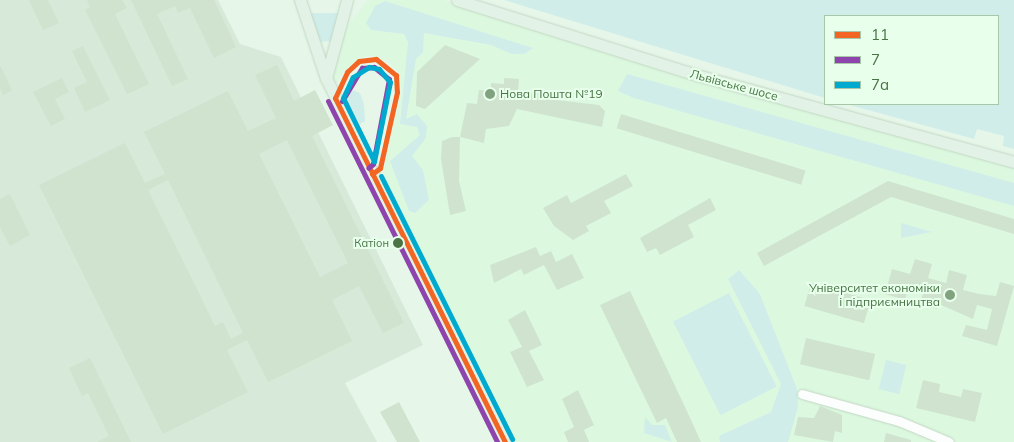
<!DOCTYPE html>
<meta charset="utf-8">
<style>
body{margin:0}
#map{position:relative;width:1014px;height:442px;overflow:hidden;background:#e6f7e9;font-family:Mulish,sans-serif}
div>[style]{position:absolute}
.residential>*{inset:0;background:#dcf9e0}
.industrial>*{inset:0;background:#d7e9d9}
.green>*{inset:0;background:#d0edea;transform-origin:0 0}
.building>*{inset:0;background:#cfe3cf;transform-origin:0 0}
.roads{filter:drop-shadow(0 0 1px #c3d6c3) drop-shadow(0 0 1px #c3d6c3)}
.minor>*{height:9px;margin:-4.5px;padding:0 4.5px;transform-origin:4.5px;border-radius:4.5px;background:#fbfefc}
.major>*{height:11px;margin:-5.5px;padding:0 5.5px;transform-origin:5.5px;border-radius:5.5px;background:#e3f2e6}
.bus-1>*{height:5px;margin:-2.5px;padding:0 2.5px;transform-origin:2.5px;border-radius:2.5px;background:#f26522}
.bus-2>*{height:5px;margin:-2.5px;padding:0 2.5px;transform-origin:2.5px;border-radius:2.5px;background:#8e44ad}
.bus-3>*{height:5px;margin:-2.5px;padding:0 2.5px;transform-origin:2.5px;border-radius:2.5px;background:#00a9ce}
.dots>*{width:14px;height:14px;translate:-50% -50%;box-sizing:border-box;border:2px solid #e7ffeb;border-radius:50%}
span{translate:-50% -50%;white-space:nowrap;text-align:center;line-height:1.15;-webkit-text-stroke:4px #e7ffeb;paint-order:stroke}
.bus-label{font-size:11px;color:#4a7446}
.right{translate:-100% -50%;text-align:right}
.street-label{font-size:12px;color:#4a7446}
.poi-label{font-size:12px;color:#4a7446}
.left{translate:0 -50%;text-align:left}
.legend{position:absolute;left:824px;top:15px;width:175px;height:90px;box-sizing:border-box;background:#e7ffeb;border:1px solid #a8c7a9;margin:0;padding:6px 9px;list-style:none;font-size:15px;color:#4a7446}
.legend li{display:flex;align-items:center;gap:10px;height:25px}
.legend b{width:25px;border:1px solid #a8c7a9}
</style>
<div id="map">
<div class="residential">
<div style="clip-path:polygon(368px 0,444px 0,692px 78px,1014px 166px,1014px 442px,509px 442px,385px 186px,383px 173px,401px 92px,399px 73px,385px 59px,367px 55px,344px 70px,333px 88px,330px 78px,347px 26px)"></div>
</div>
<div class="industrial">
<div style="clip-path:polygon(0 0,218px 0,240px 44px,281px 57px,423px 345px,345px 383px,377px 442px,0 442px)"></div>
</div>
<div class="green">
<div style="clip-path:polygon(504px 0,1014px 0,1014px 149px,1003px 146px,1004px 136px,977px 129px,974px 139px,846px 104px,998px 104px,998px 16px,825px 16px,825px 98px)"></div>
<div style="clip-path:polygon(385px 1px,533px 48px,524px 54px,512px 54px,491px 45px,424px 33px,423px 52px,416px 59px,406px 119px,417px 114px,427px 126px,426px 138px,412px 156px,423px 170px,429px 200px,415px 213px,409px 211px,390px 161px,420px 135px,417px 127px,400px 124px,408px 42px,404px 34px,371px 30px,366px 23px,375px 6px)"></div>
<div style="clip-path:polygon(306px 13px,342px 13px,331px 41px,318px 42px)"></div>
<div style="clip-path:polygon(627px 74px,1014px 183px,1014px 206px,634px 98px,618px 91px)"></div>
<div style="clip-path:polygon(353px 90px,360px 93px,364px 104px,365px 121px,360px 124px,345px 99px)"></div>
<div style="clip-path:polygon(901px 223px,932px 232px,901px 238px)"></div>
<div style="clip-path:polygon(739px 270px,760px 294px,797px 389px,798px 407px,788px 442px,720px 442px,719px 436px,771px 412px,781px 384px,728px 279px)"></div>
<div style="left:729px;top:293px;width:105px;height:63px;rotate:63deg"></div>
<div style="left:886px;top:360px;width:21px;height:30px;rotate:14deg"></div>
<div style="clip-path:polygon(645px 417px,652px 425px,665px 425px,672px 442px,644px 433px)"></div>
</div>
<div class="building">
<div style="clip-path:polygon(29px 0,48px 0,59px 23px,43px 30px)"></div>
<div style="clip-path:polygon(87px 0,122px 0,127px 8px,115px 14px,149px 84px,127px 94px,85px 10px,90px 7px)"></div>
<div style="clip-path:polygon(131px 0,214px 0,236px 47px,214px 58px,190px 8px,178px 13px,175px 6px,157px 14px,188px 79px,172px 86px)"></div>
<div style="clip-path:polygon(445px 45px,480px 59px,425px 109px,416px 106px,417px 72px)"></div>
<div style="clip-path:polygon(83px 46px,110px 100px,85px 112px,74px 88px,87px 82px,72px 51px)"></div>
<div style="clip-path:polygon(0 65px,12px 90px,3px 95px,0 88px)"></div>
<div style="clip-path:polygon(evenodd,277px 65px,294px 101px,315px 90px,333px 125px,312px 136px,404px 323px,383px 333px,359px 286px,332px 300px,352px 341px,268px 382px,247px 340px,227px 350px,248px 392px,163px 434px,39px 185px,125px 143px,145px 183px,165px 174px,144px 132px,228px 91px,248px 131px,276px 118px,255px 75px,277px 65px,287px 140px,348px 263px,320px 277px,259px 154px,287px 140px,277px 65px,168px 180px,243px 333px,231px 339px,223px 322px,215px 326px,148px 190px,168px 180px)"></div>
<div style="clip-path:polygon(62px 78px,69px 92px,55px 99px,65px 119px,51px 126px,33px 92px)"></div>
<div style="clip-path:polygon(504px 78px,519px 79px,518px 91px,531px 94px,534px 90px,556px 95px,556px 100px,599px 105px,605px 111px,602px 127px,517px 109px,509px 126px,486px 129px,484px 143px,460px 137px,467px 103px,477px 104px,479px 90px,491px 91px,491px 83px,504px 84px)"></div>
<div style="left:621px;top:114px;width:193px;height:15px;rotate:17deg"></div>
<div style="clip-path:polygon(452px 137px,460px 137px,459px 181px,466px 211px,450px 215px,441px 159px,442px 141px)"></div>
<div style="clip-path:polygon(626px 174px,633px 186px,604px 201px,611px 213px,586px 226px,589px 231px,573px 240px,554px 226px,543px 208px,567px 195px,571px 203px)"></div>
<div style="clip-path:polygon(888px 181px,1014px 219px,1014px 234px,891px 197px,764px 266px,757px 253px)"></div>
<div style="clip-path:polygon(10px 194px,30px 235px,10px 246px,0 227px,0 199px)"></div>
<div style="clip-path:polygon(710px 198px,716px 210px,688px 225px,694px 237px,660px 255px,656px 248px,647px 252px,640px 238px)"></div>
<div style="clip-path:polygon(536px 247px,540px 256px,551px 251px,556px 262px,572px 254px,584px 278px,557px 290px,544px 265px,524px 275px,521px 269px,494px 283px,490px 265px)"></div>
<div style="clip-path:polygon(915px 259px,932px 264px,928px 278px,946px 283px,949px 270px,967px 275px,963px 290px,979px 294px,996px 296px,1000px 282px,1014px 286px,997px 346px,962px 336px,966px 325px,987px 330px,992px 309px,977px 305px,973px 319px,939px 304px,937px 309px,920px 304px,924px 290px,909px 285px,905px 300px,885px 294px,892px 269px,910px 274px)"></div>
<div style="left:811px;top:283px;width:62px;height:24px;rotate:16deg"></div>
<div style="clip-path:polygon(630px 291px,686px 409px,701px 442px,677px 442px,666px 418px,657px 423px,600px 305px)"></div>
<div style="clip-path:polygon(525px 310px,542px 345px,529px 351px,544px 380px,527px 387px,510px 352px,522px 347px,508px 320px)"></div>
<div style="left:806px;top:338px;width:71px;height:27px;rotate:13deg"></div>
<div style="clip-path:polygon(90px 358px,131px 442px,97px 442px,109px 436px,88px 393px,82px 396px,69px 368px)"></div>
<div style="clip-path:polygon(923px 380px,940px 384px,939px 392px,961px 397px,963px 389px,982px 393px,975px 422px,916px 408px)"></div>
<div style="clip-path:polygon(578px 390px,594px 425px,584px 430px,589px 442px,568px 442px,564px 432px,574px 427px,562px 399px)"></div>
<div style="clip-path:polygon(399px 402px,420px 442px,397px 442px,380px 412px)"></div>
<div style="clip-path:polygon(820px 406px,842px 415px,842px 433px,835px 431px,833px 442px,794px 435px,798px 417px,814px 418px)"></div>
<div style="clip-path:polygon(886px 433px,911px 440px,911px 442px,884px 442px)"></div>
</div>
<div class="roads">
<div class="minor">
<div style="left:802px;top:394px;width:101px;rotate:15.6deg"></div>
<div style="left:899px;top:421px;width:54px;rotate:22.8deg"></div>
</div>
<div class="major">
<div style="left:300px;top:0;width:82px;rotate:71.6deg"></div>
<div style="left:326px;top:78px;width:406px;rotate:63.8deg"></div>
<div style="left:457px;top:0;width:247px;rotate:17.4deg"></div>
<div style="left:693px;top:74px;width:333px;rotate:15.3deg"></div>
<div style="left:326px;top:78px;width:81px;rotate:-74.9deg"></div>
</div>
</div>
<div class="bus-1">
<div style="left:335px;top:98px;width:384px;rotate:63.7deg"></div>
<div style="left:335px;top:98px;width:29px;rotate:-65deg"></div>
<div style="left:347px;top:72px;width:16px;rotate:-43deg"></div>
<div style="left:359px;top:61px;width:17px;rotate:-7deg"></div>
<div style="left:376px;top:59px;width:26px;rotate:39deg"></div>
<div style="left:396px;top:75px;width:17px;rotate:87deg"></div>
<div style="left:397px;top:92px;width:78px;rotate:102.6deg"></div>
<div style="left:380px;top:168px;width:10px;rotate:143deg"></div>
</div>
<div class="bus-2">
<div style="left:328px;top:101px;width:381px;rotate:63.6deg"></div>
<div style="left:342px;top:101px;width:39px;rotate:-59deg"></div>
<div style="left:362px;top:68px;width:12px;rotate:-5deg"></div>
<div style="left:374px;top:67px;width:19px;rotate:39deg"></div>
<div style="left:389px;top:79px;width:86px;rotate:100.7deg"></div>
<div style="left:373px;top:164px;width:6px;rotate:141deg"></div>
</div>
<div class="bus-3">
<div style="left:369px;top:67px;width:10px;rotate:11deg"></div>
<div style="left:379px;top:69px;width:17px;rotate:50deg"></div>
<div style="left:390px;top:82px;width:81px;rotate:101.4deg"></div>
<div style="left:374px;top:161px;width:70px;rotate:-116.2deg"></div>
<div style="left:343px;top:98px;width:23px;rotate:-65deg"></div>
<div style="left:353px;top:77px;width:19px;rotate:-32deg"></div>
<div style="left:381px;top:176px;width:294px;rotate:63.5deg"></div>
</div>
<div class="dots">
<div style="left:490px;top:94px;background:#81a27f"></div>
<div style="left:398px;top:243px;background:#4a7446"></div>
<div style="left:950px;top:295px;background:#81a27f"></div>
</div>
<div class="bus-label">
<span class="right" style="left:389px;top:243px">Катіон</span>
</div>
<div class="street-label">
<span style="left:734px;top:85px;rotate:15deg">Львівське шосе</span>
</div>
<div class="poi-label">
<span class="left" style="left:500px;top:94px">Нова Пошта №19</span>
<span class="right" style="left:940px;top:295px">Університет економіки<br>і підприємництва</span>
</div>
<ul class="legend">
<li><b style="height:6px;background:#f26522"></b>11</li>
<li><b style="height:6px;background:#8e44ad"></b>7</li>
<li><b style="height:6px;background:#00a9ce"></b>7а</li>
</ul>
</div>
